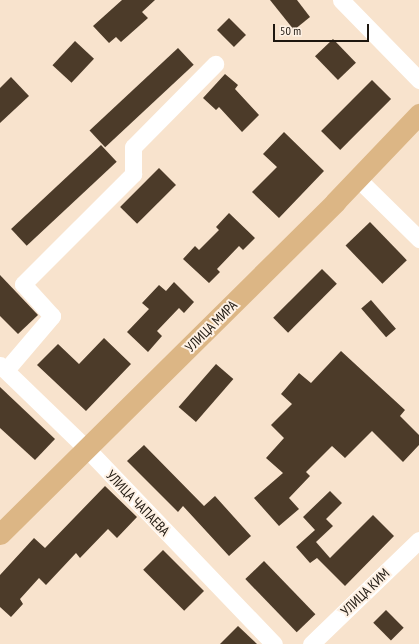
<!DOCTYPE html>
<meta charset="utf-8">
<style>
body{margin:0}
#map{position:relative;width:419px;height:644px;overflow:hidden;background:#f8e3cd;font-family:"PT Sans Narrow",sans-serif}
div>[style]{position:absolute}
.building>*{inset:0;background:#4c3b29;transform-origin:0 0}
.minor>*{height:17px;margin:-8.5px;padding:0 8.5px;transform-origin:8.5px;border-radius:8.5px;background:#fff}
.major>*{height:21px;margin:-10.5px;padding:0 10.5px;transform-origin:10.5px;border-radius:10.5px;background:#dcb685}
span{translate:-50% -50%;white-space:nowrap;text-align:center;line-height:1.15;-webkit-text-stroke:4px #fef1e4;paint-order:stroke}
.street-label{font-size:14px;color:#1e170f}
.scale{position:absolute;left:273px;top:24px;width:96px;height:18px;box-sizing:border-box;border:2px solid #1e170f;border-top:0;padding-left:5px;font-size:12px;line-height:14px;white-space:nowrap;color:#1e170f;-webkit-text-stroke:3px #fef1e4;paint-order:stroke}
</style>
<div id="map">
<div class="building">
<div style="clip-path:polygon(122px 0,155px 0,142px 12px,148px 18px,121px 42px,116px 37px,109px 43px,93px 26px)"></div>
<div style="clip-path:polygon(270px 0,297px 0,310px 17px,294px 30px)"></div>
<div style="left:229px;top:18px;width:24px;height:17px;rotate:45deg"></div>
<div style="left:333px;top:39px;width:33px;height:25px;rotate:46deg"></div>
<div style="left:75px;top:41px;width:26px;height:33px;rotate:43deg"></div>
<div style="left:178px;top:48px;width:23px;height:121px;rotate:47deg"></div>
<div style="clip-path:polygon(225px 74px,238px 85px,235px 89px,259px 115px,242px 132px,219px 107px,216px 110px,203px 98px)"></div>
<div style="clip-path:polygon(11px 77px,29px 96px,0 123px,0 88px)"></div>
<div style="left:372px;top:80px;width:27px;height:72px;rotate:45deg"></div>
<div style="clip-path:polygon(284px 132px,324px 171px,279px 218px,252px 192px,277px 167px,263px 154px)"></div>
<div style="left:101px;top:145px;width:23px;height:123px;rotate:47deg"></div>
<div style="left:159px;top:168px;width:24px;height:55px;rotate:45deg"></div>
<div style="clip-path:polygon(229px 213px,255px 238px,243px 250px,239px 246px,217px 269px,220px 272px,209px 283px,183px 259px,195px 246px,199px 250px,219px 230px,216px 227px)"></div>
<div style="left:370px;top:222px;width:53px;height:34px;rotate:46deg"></div>
<div style="left:322px;top:269px;width:21px;height:69px;rotate:45deg"></div>
<div style="clip-path:polygon(0 275px,38px 315px,18px 334px,0 316px)"></div>
<div style="clip-path:polygon(174px 282px,194px 302px,184px 313px,179px 308px,157px 331px,162px 336px,148px 352px,127px 332px,149px 309px,142px 303px,159px 285px,166px 291px)"></div>
<div style="left:371px;top:300px;width:38px;height:13px;rotate:49deg"></div>
<div style="clip-path:polygon(104px 338px,131px 364px,86px 411px,37px 365px,58px 344px,79px 364px)"></div>
<div style="clip-path:polygon(341px 351px,405px 410px,400px 416px,419px 435px,419px 445px,403px 462px,372px 431px,345px 458px,332px 446px,306px 472px,310px 476px,289px 498px,299px 509px,279px 526px,254px 498px,283px 473px,266px 458px,284px 438px,271px 425px,292px 404px,281px 394px,299px 373px,311px 383px)"></div>
<div style="left:216px;top:364px;width:23px;height:57px;rotate:41deg"></div>
<div style="clip-path:polygon(0 387px,55px 439px,35px 460px,0 428px)"></div>
<div style="clip-path:polygon(144px 445px,204px 506px,215px 496px,251px 536px,229px 556px,183px 506px,178px 512px,127px 461px)"></div>
<div style="clip-path:polygon(105px 486px,137px 517px,117px 538px,108px 529px,80px 558px,76px 553px,46px 585px,39px 578px,20px 599px,23px 604px,11px 617px,0 607px,0 575px,34px 538px,45px 548px)"></div>
<div style="clip-path:polygon(330px 491px,342px 503px,326px 519px,333px 526px,316px 542px,330px 558px,373px 515px,394px 536px,345px 586px,317px 558px,310px 563px,296px 547px,315px 530px,303px 517px)"></div>
<div style="left:163px;top:550px;width:58px;height:28px;rotate:45deg"></div>
<div style="left:264px;top:561px;width:74px;height:26px;rotate:46deg"></div>
<div style="left:386px;top:610px;width:25px;height:18px;rotate:45deg"></div>
<div style="clip-path:polygon(238px 626px,257px 644px,220px 644px)"></div>
</div>
<div class="minor">
<div style="left:341px;top:0;width:112px;rotate:45.7deg"></div>
<div style="left:358px;top:179px;width:86px;rotate:44.5deg"></div>
<div style="left:0;top:365px;width:121px;rotate:44deg"></div>
<div style="left:87px;top:449px;width:270px;rotate:46.2deg"></div>
<div style="left:6px;top:370px;width:71px;rotate:-49.6deg"></div>
<div style="left:52px;top:316px;width:43px;rotate:-132.2deg"></div>
<div style="left:23px;top:284px;width:156px;rotate:-45deg"></div>
<div style="left:133px;top:174px;width:27px;rotate:-90deg"></div>
<div style="left:133px;top:147px;width:117px;rotate:-45.3deg"></div>
<div style="left:311px;top:644px;width:150px;rotate:-43.9deg"></div>
</div>
<div class="major">
<div style="left:0;top:534px;width:472px;rotate:-44.7deg"></div>
<div style="left:335px;top:202px;width:122px;rotate:-46.3deg"></div>
</div>
<div class="street-label">
<span style="left:211px;top:326px;rotate:-45deg">УЛИЦА МИРА</span>
<span style="left:138px;top:503px;rotate:46deg">УЛИЦА ЧАПАЕВА</span>
<span style="left:365px;top:592px;rotate:-44deg">УЛИЦА КИМ</span>
</div>
<div class="scale">50 m</div>
</div>
